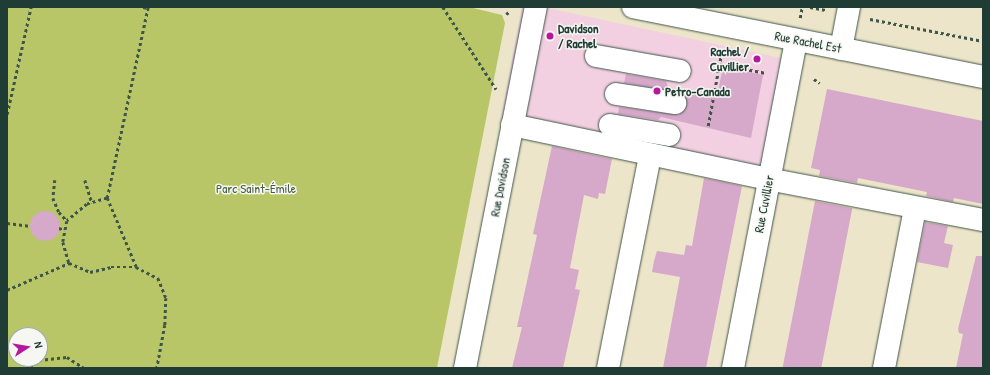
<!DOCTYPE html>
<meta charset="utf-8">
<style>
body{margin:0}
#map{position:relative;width:990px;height:375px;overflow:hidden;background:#ede5c9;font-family:"Patrick Hand",sans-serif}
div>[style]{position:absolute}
.built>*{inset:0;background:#f2cfe1}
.green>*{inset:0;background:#b8c668}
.building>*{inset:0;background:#d6a8c9;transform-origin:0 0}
.round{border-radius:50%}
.path>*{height:2.5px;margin-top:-1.25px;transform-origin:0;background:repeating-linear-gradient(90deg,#3e564a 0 3px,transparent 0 6px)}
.roads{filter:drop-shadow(0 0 1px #3e564a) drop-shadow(0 0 1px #3e564a)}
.minor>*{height:22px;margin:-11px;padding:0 11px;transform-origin:11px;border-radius:11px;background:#fff}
.major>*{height:22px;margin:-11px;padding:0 11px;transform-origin:11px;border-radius:11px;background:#fff}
.dots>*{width:11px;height:11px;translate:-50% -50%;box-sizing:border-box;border:2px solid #f6f6f2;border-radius:50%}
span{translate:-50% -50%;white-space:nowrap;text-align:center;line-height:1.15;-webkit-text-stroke:3px #f6f6f2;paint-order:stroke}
.poi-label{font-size:13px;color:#1f3d34;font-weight:700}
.left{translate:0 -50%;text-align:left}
.right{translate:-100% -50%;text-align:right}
.street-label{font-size:13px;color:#1f3d34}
.park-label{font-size:13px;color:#455f41}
.frame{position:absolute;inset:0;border:8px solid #1f3d34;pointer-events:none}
.north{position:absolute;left:8px;top:327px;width:40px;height:40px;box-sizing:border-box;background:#f6f6f2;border:1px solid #a0aca6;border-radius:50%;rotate:78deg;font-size:11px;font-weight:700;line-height:16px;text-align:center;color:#1f3d34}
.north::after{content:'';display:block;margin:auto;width:14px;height:18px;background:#b5179e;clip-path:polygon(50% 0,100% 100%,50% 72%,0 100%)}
</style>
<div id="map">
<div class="built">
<div style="clip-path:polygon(522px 7px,543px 7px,790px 60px,768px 179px,500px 123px)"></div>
</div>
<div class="green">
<div style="clip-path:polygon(evenodd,7px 7px,469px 7px,502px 15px,505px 23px,437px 368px,7px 368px,7px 7px,16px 335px,40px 335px,40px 359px,16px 359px,16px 335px)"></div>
</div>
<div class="building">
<div style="clip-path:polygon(723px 67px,763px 75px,751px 138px,661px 117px,658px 120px,618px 114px,619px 107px,679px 115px,687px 105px,682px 93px,624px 83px,626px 74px,666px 81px,668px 87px,717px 96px)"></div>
<div style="clip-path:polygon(827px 89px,983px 121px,983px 204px,954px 198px,953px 202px,926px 196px,927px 192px,858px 178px,857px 183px,819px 176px,820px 170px,811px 168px)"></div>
<div style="clip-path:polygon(552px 146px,612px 159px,605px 194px,599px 193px,598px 199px,584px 195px,570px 268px,579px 270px,575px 289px,580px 290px,563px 368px,512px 368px,522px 327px,517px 327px,537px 235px,533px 234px)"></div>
<div style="clip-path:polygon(704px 178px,742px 186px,706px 368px,663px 368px,680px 277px,652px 272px,654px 261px,657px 251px,684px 255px,686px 245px,692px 246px)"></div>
<div style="left:815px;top:201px;width:38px;height:170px;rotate:11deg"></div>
<div class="round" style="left:30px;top:211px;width:30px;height:30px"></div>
<div style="clip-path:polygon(925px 222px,948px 226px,944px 243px,953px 245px,948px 268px,917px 262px)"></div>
<div style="clip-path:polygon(976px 256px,983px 256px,983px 368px,956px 368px,963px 334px,959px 333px,958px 329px)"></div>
</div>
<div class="path">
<div style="left:143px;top:7px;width:5px;rotate:11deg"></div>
<div style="left:443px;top:7px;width:98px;rotate:57.1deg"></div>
<div style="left:810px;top:7px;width:16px;rotate:11deg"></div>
<div style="left:506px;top:14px;width:4px;rotate:-34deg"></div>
<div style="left:800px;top:18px;width:11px;rotate:-80deg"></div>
<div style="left:870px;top:19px;width:115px;rotate:11deg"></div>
<div style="left:720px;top:64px;width:47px;rotate:11.1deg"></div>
<div style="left:814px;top:79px;width:7px;rotate:34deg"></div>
<div style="left:7px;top:114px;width:110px;rotate:-77.4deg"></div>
<div style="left:708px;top:126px;width:72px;rotate:-79.6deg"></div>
<div style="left:55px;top:180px;width:18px;rotate:96deg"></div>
<div style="left:53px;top:198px;width:15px;rotate:67deg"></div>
<div style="left:59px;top:212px;width:12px;rotate:48deg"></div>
<div style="left:85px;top:180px;width:24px;rotate:73deg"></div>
<div style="left:107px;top:198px;width:21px;rotate:163deg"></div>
<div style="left:87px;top:204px;width:26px;rotate:140deg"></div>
<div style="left:67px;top:221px;width:21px;rotate:101deg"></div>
<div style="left:63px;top:242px;width:22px;rotate:74deg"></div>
<div style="left:69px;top:263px;width:23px;rotate:23deg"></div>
<div style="left:90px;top:272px;width:22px;rotate:-13deg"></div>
<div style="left:111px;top:267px;width:25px"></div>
<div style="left:136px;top:267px;width:25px;rotate:27deg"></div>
<div style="left:158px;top:278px;width:22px;rotate:68deg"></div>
<div style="left:166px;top:298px;width:27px;rotate:92deg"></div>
<div style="left:165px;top:325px;width:44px;rotate:100.5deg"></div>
<div style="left:7px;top:223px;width:24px;rotate:7deg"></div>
<div style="left:59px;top:228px;width:6px;rotate:18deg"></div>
<div style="left:136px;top:267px;width:75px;rotate:-112.8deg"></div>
<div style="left:107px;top:198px;width:195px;rotate:-77.9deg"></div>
<div style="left:7px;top:290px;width:68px;rotate:-23.5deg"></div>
<div style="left:31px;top:368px;width:11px;rotate:-45deg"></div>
<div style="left:39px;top:360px;width:28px;rotate:-6deg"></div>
<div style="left:67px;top:357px;width:20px;rotate:33deg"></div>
</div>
<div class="roads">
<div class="minor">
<div style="left:841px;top:49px;width:43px;rotate:-79.2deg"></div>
<div style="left:596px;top:56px;width:85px;rotate:10.1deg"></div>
<div style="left:616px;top:94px;width:60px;rotate:8.7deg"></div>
<div style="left:512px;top:125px;width:262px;rotate:11.9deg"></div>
<div style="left:768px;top:179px;width:219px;rotate:10.8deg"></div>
<div style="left:610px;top:125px;width:60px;rotate:9.6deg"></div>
<div style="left:608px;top:368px;width:217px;rotate:-78.8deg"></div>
<div style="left:733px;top:368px;width:334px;rotate:-79.1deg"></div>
<div style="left:884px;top:368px;width:163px;rotate:-79deg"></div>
</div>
<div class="major">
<div style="left:633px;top:7px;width:357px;rotate:11.3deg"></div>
<div style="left:465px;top:368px;width:368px;rotate:-78.9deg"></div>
</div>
</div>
<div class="dots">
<div style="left:550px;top:36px;background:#b5179e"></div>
<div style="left:757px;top:59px;background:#b5179e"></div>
<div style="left:657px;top:91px;background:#b5179e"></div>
</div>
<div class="poi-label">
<span class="left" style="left:558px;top:36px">Davidson<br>/ Rachel</span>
<span class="right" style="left:749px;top:59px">Rachel /<br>Cuvillier</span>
<span class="left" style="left:665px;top:91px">Petro-Canada</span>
</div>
<div class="street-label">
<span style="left:808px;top:42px;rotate:11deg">Rue Rachel Est</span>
<span style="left:500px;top:187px;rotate:-79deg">Rue Davidson</span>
<span style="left:764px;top:204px;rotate:-79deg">Rue Cuvillier</span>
</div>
<div class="park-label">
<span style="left:256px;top:188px">Parc Saint-Émile</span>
</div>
<div class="frame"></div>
<div class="north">N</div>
</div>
